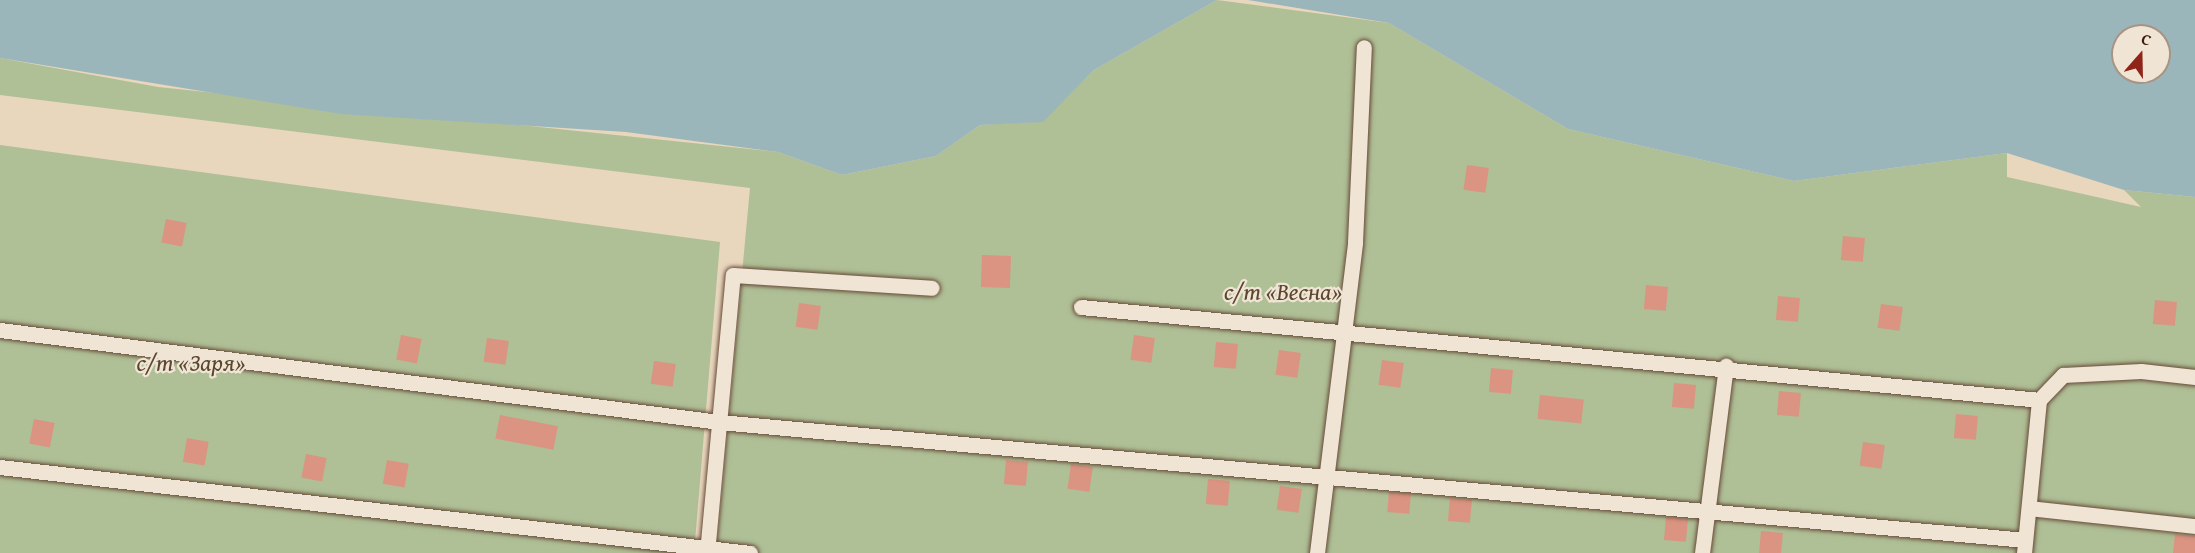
<!DOCTYPE html>
<meta charset="utf-8">
<style>
body{margin:0}
#map{position:relative;width:2195px;height:553px;overflow:hidden;background:#e8d6bd;font-family:"Gentium Book Plus",serif}
div>[style]{position:absolute}
.green>*{inset:0;background:#afbf96}
.water>*{inset:0;background:#9bb6bb}
.building>*{inset:0;background:#da9481;transform-origin:0 0}
.roads{filter:drop-shadow(0 0 2px #684b39) drop-shadow(0 0 2px #684b39)}
.service>*{height:15px;margin:-7.5px;padding:0 7.5px;transform-origin:7.5px;border-radius:7.5px;background:#f0e4d4}
span{translate:-50% -50%;white-space:nowrap;text-align:center;line-height:1.15;-webkit-text-stroke:4.5px #f0e4d4;paint-order:stroke}
.park-label{font-size:24px;color:#5a462f;font-style:italic}
.north{position:absolute;left:2111px;top:24px;width:60px;height:60px;box-sizing:border-box;background:#f0e4d4;border:2px solid #a89484;border-radius:50%;rotate:20deg;font-size:16px;font-weight:700;line-height:24px;text-align:center;color:#3d1d0d}
.north::after{content:'';display:block;margin:auto;width:21px;height:27px;background:#8f2418;clip-path:polygon(50% 0,100% 100%,50% 72%,0 100%)}
</style>
<div id="map">
<div class="green">
<div style="clip-path:polygon(1217px 0,1389px 23px,1568px 129px,1794px 181px,2007px 153px,2007px 177px,2141px 207px,2124px 190px,2195px 197px,2195px 553px,716px 553px,750px 188px,0 95px,0 58px,158px 87px,778px 152px,842px 175px,936px 156px,980px 125px,1043px 121px,1094px 70px)"></div>
<div style="clip-path:polygon(0 145px,720px 242px,694px 553px,0 553px)"></div>
</div>
<div class="water">
<div style="clip-path:polygon(0 0,1217px 0,1094px 70px,1043px 122px,980px 125px,936px 156px,842px 175px,778px 152px,626px 132px,341px 114px,0 58px)"></div>
<div style="clip-path:polygon(evenodd,1248px 0,2195px 0,2195px 197px,2124px 190px,2007px 153px,1794px 181px,1568px 129px,1389px 23px,1248px 0,2123px 36px,2159px 36px,2159px 72px,2123px 72px,2123px 36px)"></div>
</div>
<div class="building">
<div style="left:1467px;top:165px;width:22px;height:25px;rotate:8deg"></div>
<div style="left:166px;top:219px;width:21px;height:24px;rotate:11deg"></div>
<div style="left:1843px;top:236px;width:22px;height:24px;rotate:5deg"></div>
<div style="left:982px;top:255px;width:29px;height:32px;rotate:2deg"></div>
<div style="left:1646px;top:285px;width:22px;height:24px;rotate:5deg"></div>
<div style="left:1778px;top:296px;width:22px;height:24px;rotate:5deg"></div>
<div style="left:2155px;top:300px;width:22px;height:24px;rotate:5deg"></div>
<div style="left:799px;top:303px;width:22px;height:24px;rotate:8deg"></div>
<div style="left:1881px;top:304px;width:22px;height:24px;rotate:8deg"></div>
<div style="left:401px;top:335px;width:21px;height:25px;rotate:11deg"></div>
<div style="left:1134px;top:335px;width:21px;height:25px;rotate:8deg"></div>
<div style="left:487px;top:338px;width:22px;height:24px;rotate:8deg"></div>
<div style="left:1216px;top:342px;width:22px;height:25px;rotate:5deg"></div>
<div style="left:1279px;top:350px;width:22px;height:25px;rotate:8deg"></div>
<div style="left:1382px;top:360px;width:22px;height:25px;rotate:8deg"></div>
<div style="left:654px;top:361px;width:22px;height:23px;rotate:8deg"></div>
<div style="left:1491px;top:368px;width:22px;height:24px;rotate:5deg"></div>
<div style="left:1674px;top:383px;width:22px;height:24px;rotate:5deg"></div>
<div style="left:1779px;top:391px;width:22px;height:24px;rotate:5deg"></div>
<div style="left:1540px;top:395px;width:44px;height:24px;rotate:6deg"></div>
<div style="left:1956px;top:414px;width:22px;height:24px;rotate:5deg"></div>
<div style="left:500px;top:415px;width:59px;height:24px;rotate:11deg"></div>
<div style="left:34px;top:419px;width:21px;height:25px;rotate:11deg"></div>
<div style="left:187px;top:438px;width:22px;height:24px;rotate:10deg"></div>
<div style="left:1863px;top:442px;width:22px;height:24px;rotate:8deg"></div>
<div style="left:306px;top:454px;width:21px;height:24px;rotate:11deg"></div>
<div style="left:387px;top:460px;width:22px;height:24px;rotate:10deg"></div>
<div style="left:1006px;top:460px;width:22px;height:24px;rotate:5deg"></div>
<div style="left:1071px;top:464px;width:22px;height:25px;rotate:8deg"></div>
<div style="left:1208px;top:479px;width:22px;height:25px;rotate:5deg"></div>
<div style="left:1280px;top:486px;width:22px;height:24px;rotate:8deg"></div>
<div style="left:1389px;top:492px;width:22px;height:20px;rotate:5deg"></div>
<div style="left:1450px;top:498px;width:22px;height:23px;rotate:5deg"></div>
<div style="left:1666px;top:517px;width:22px;height:23px;rotate:5deg"></div>
<div style="left:1761px;top:531px;width:22px;height:22px;rotate:5deg"></div>
<div style="clip-path:polygon(2175px 534px,2195px 536px,2195px 553px,2173px 553px)"></div>
</div>
<div class="roads">
<div class="service">
<div style="left:1081px;top:307px;width:963px;rotate:5.54deg"></div>
<div style="left:0;top:330px;width:725px;rotate:7.29deg"></div>
<div style="left:719px;top:422px;width:1311px;rotate:5.16deg"></div>
<div style="left:0;top:467px;width:755px;rotate:6.54deg"></div>
<div style="left:2029px;top:508px;width:167px;rotate:6.2deg"></div>
<div style="left:707px;top:553px;width:279px;rotate:-84.7deg"></div>
<div style="left:733px;top:275px;width:199px;rotate:3.7deg"></div>
<div style="left:1317px;top:553px;width:313px;rotate:-83deg"></div>
<div style="left:1355px;top:242px;width:195px;rotate:-87.4deg"></div>
<div style="left:1702px;top:553px;width:189px;rotate:-82.7deg"></div>
<div style="left:2024px;top:553px;width:154px;rotate:-84.4deg"></div>
<div style="left:2039px;top:400px;width:35px;rotate:-46deg"></div>
<div style="left:2063px;top:375px;width:78px;rotate:-2.9deg"></div>
<div style="left:2141px;top:371px;width:54px;rotate:6.3deg"></div>
</div>
</div>
<div class="park-label">
<span style="left:1283px;top:292px">с/т «Весна»</span>
<span style="left:191px;top:363px">с/т «Заря»</span>
</div>
<div class="north">С</div>
</div>
